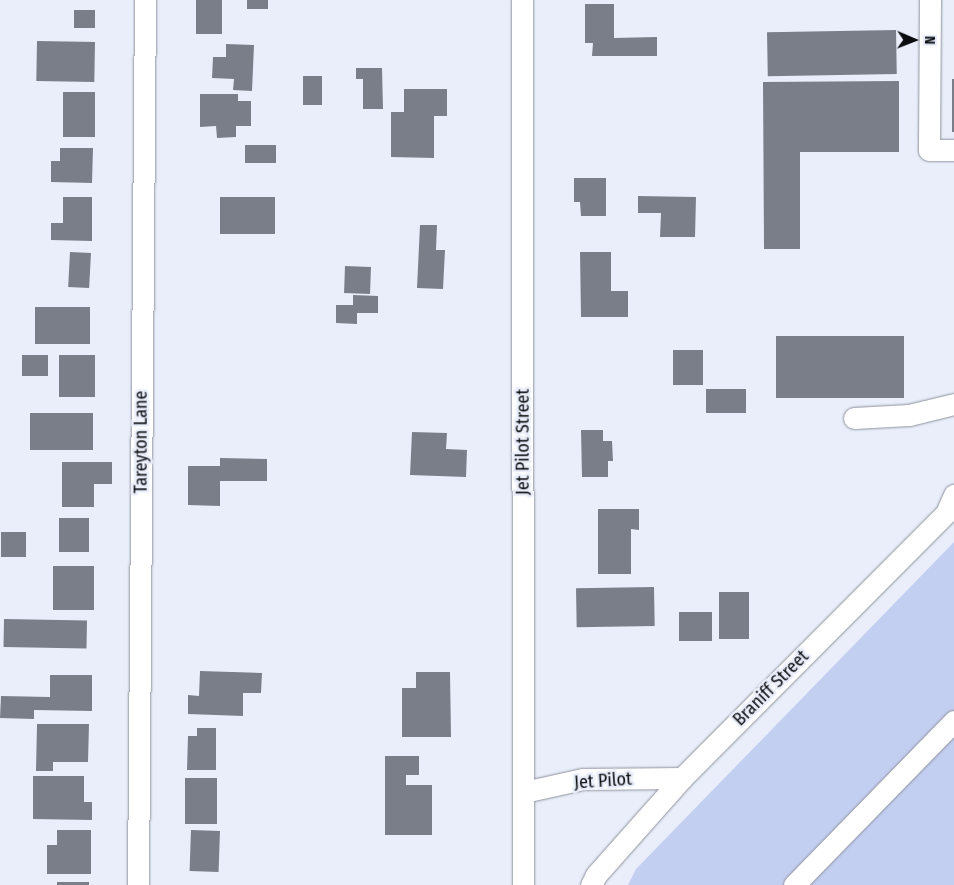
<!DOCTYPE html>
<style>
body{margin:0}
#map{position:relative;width:954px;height:885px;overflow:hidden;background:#e9eefa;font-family:"Fira Sans Condensed",sans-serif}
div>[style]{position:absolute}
.green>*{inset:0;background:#c3cff1}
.building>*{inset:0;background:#7a7e89;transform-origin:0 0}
.roads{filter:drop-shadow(0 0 1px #8e929d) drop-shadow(0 0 1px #8e929d)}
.minor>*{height:21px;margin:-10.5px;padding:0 10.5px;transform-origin:10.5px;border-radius:10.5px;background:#fff}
span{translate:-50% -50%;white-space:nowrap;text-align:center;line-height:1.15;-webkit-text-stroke:5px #e9eefa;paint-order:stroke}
.street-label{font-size:18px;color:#0b0c10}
.north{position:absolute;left:889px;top:15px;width:50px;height:50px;-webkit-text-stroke:4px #e9eefa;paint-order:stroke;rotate:91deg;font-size:14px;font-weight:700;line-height:20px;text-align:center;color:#0b0c10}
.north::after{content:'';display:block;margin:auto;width:18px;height:22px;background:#0b0c10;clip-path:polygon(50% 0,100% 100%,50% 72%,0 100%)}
</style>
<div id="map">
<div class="green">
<div style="clip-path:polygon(954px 542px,954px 885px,628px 885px,636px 869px)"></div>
</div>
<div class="building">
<div style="left:196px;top:0;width:26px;height:34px"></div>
<div style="left:247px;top:0;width:21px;height:9px"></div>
<div style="clip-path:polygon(585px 4px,614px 4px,614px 38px,657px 37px,657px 56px,592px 56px,593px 43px,585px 43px)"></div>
<div style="left:74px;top:10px;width:21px;height:18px"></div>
<div style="left:896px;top:30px;width:44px;height:129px;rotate:89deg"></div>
<div style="left:37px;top:41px;width:58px;height:40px;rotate:1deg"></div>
<div style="clip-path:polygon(226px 44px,254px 45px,252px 91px,233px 90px,234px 79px,212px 78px,213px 57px,226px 57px)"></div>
<div style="clip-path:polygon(356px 68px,382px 68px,383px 109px,363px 109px,363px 79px,356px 79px)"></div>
<div style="left:303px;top:76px;width:19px;height:29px"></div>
<div style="left:952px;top:79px;width:2px;height:53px"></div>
<div style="clip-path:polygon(899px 81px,899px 152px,800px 152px,800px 249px,764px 249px,763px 82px)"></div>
<div style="clip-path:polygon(404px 89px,447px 89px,447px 116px,434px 116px,434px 158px,391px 157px,391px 112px,404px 112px)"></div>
<div style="left:63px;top:92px;width:32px;height:45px"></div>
<div style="clip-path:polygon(200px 94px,238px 94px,238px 101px,251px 101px,251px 126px,236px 126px,236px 137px,217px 138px,216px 126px,200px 127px)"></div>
<div style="left:245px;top:145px;width:31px;height:18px"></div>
<div style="clip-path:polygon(60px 148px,93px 148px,92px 183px,51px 182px,51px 161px,60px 161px)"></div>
<div style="clip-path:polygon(574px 178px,606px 178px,606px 216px,581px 216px,580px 202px,574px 202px)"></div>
<div style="clip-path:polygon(638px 196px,696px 197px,695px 237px,660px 237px,661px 213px,638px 213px)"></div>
<div style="clip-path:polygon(63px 197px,92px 197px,92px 241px,51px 240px,51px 223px,63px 223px)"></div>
<div style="left:220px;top:197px;width:55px;height:37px"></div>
<div style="clip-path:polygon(420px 225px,437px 225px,436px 250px,445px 250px,443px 289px,417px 288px)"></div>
<div style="left:70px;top:252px;width:21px;height:35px;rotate:3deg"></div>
<div style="clip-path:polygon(580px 252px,611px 252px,611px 291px,628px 291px,628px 317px,581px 317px)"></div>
<div style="left:345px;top:266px;width:26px;height:27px;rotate:2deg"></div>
<div style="clip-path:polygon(353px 295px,378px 296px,378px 313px,357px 313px,357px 324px,336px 323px,336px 305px,353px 305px)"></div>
<div style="left:35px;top:307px;width:55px;height:37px"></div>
<div style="left:776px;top:336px;width:128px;height:62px"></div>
<div style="left:673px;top:350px;width:30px;height:35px"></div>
<div style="left:22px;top:355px;width:26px;height:21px"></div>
<div style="left:59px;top:355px;width:36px;height:42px"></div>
<div style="left:706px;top:389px;width:40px;height:24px"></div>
<div style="left:30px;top:413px;width:63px;height:37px"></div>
<div style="clip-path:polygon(581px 430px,603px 430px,603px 441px,612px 441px,613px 461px,608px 461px,608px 477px,582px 477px)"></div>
<div style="clip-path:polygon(412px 432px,447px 433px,446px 449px,467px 450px,466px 477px,410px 475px)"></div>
<div style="clip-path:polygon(220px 458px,267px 459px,267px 481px,220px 481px,220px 506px,188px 505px,188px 466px,220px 466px)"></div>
<div style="clip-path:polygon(62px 462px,112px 462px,112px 484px,94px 484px,94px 507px,62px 507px)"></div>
<div style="clip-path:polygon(598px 509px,639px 509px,639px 530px,631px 529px,631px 574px,598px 574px)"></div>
<div style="left:59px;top:518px;width:30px;height:34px"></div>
<div style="left:1px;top:532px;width:25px;height:25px"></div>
<div style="left:53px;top:566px;width:41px;height:44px"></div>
<div style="left:654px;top:587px;width:39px;height:78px;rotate:89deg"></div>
<div style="left:719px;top:592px;width:30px;height:47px"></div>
<div style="left:679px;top:612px;width:33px;height:29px"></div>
<div style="left:4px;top:619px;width:83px;height:28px;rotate:1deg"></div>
<div style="clip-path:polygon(200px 671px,262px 673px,261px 693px,243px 693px,243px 716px,188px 714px,188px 695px,199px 696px)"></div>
<div style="clip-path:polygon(416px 672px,450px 672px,451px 737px,402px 737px,402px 688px,416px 688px)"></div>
<div style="clip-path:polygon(50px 675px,92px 675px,92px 711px,34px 710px,34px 719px,0 718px,1px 696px,50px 697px)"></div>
<div style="clip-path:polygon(37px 724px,89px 724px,88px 762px,53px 762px,53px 771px,36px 771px)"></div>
<div style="clip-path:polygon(197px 728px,216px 728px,216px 770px,187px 770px,188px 736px,197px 736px)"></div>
<div style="clip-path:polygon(385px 756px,419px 756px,419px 775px,406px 775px,406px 785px,432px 785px,432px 835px,385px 835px)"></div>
<div style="clip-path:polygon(33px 776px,84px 776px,84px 802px,92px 802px,92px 820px,33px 819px)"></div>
<div style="left:185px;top:778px;width:32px;height:46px"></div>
<div style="clip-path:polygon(57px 830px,91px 830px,91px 874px,47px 874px,47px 845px,57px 845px)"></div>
<div style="left:191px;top:830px;width:29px;height:41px;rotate:2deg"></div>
<div style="left:57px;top:882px;width:32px;height:3px"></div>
</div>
<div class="roads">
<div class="minor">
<div style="left:522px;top:0;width:885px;rotate:89.94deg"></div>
<div style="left:930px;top:0;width:150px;rotate:90.4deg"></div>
<div style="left:929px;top:150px;width:25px"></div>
<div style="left:854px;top:418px;width:55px;rotate:-3.1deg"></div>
<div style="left:909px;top:415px;width:46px;rotate:-13.7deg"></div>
<div style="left:524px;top:792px;width:60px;rotate:-12.4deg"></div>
<div style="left:583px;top:779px;width:99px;rotate:-0.6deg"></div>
<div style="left:138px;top:885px;width:885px;rotate:-89.55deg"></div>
<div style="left:591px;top:885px;width:11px;rotate:-63deg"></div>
<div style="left:596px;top:875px;width:130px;rotate:-48.4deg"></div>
<div style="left:682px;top:778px;width:374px;rotate:-45.1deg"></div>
<div style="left:946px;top:513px;width:20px;rotate:-66deg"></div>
<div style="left:794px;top:885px;width:229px;rotate:-45.7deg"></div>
</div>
</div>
<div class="street-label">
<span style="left:141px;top:442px;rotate:-90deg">Tareyton Lane</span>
<span style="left:523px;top:442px;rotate:-90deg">Jet Pilot Street</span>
<span style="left:771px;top:688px;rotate:-45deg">Braniff Street</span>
<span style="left:603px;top:781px;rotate:-4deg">Jet Pilot</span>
</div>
<div class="north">N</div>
</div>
